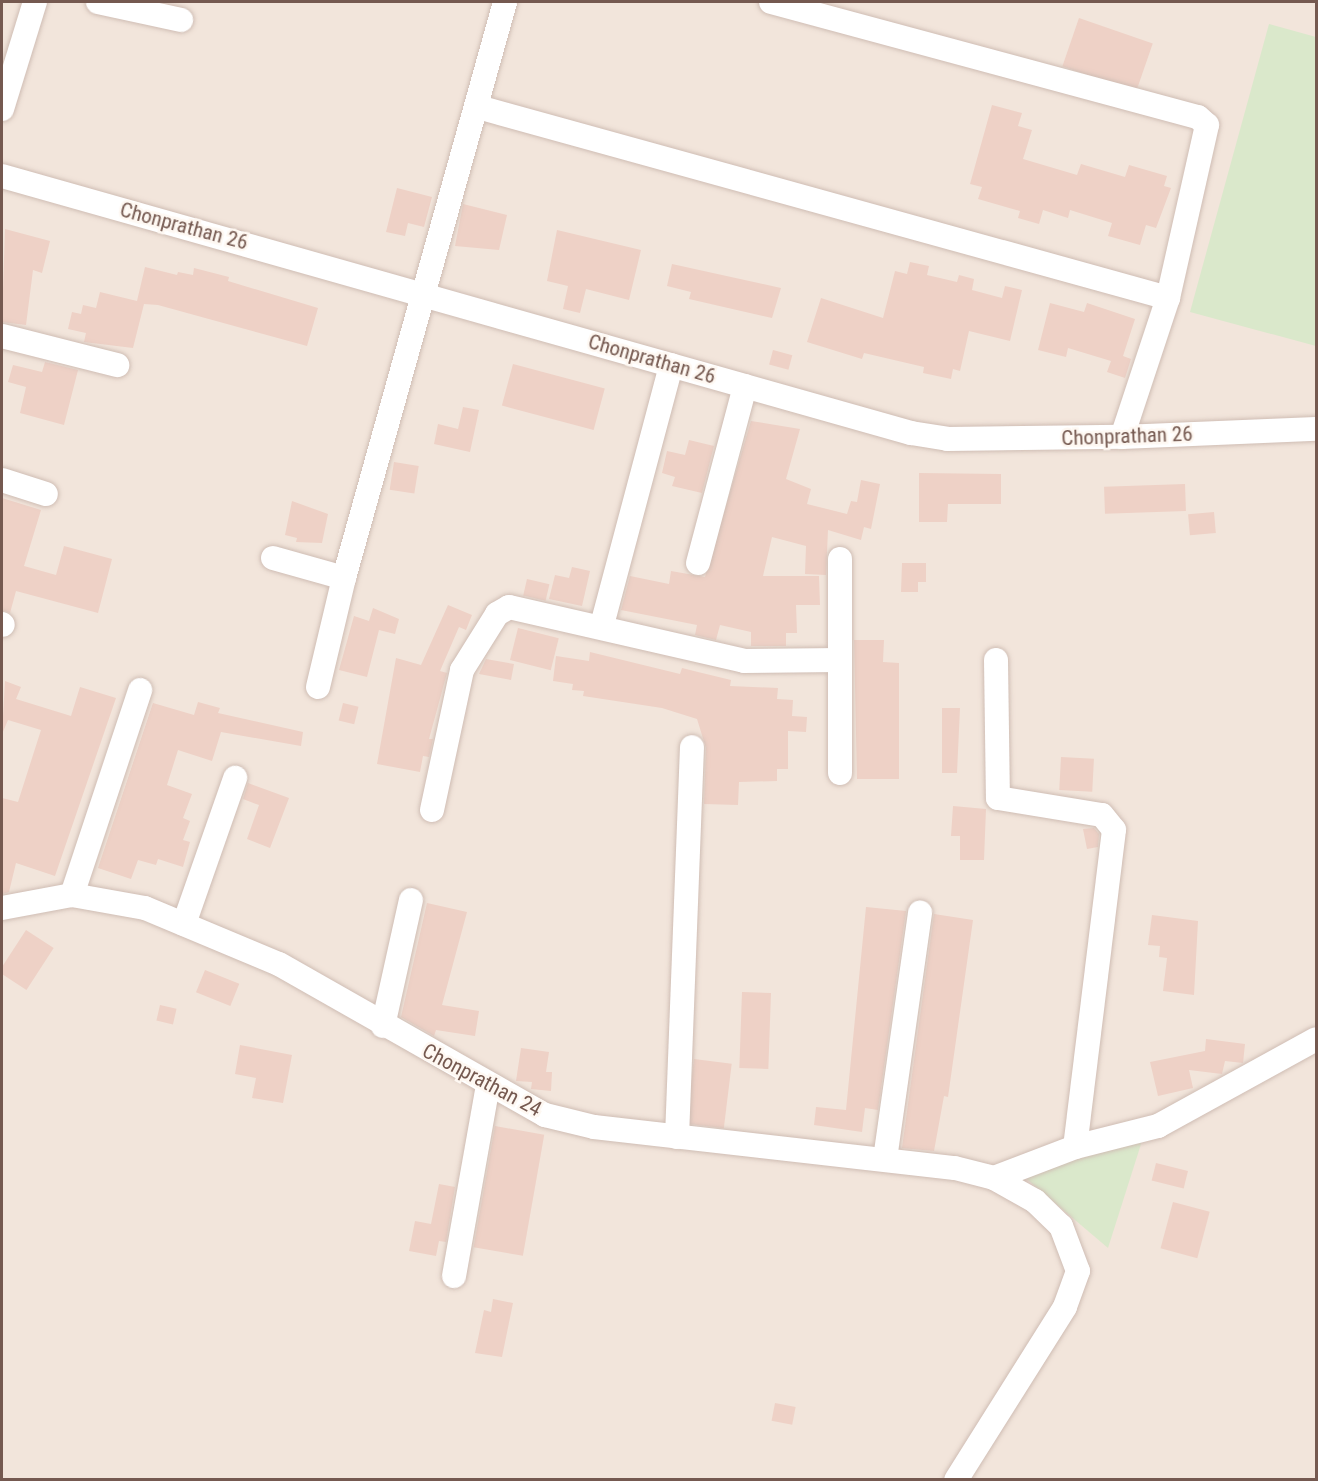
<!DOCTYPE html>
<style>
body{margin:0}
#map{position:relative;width:1318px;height:1481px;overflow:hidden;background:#fbf4ec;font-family:"Roboto Condensed",sans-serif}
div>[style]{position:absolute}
.residential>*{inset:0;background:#f2e5db;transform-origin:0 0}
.green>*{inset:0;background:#dae8cb}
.building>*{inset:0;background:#eed1c6;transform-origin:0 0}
.roads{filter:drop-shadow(0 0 2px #cfbdb4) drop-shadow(0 0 2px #cfbdb4)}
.street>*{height:24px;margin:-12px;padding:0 12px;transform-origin:12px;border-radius:12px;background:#fff}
span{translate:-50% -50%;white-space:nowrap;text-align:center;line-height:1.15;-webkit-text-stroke:5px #fef8f2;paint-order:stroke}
.street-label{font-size:21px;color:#755950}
.frame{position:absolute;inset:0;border:3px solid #755950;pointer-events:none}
</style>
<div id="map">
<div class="residential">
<div style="left:2px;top:2px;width:1314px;height:1477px"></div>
</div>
<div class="green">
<div style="clip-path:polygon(1269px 24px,1316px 37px,1316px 346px,1190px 312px)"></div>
<div style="clip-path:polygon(1142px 1141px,1108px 1248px,1022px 1175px)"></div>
</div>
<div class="building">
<div style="left:1079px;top:18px;width:78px;height:51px;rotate:19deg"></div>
<div style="clip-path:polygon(992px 105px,1022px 113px,1018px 126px,1032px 130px,1023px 159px,1077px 175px,1081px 164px,1125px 177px,1129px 165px,1167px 176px,1164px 186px,1171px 188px,1156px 228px,1146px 225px,1140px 245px,1108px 236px,1112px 223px,1070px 210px,1068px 218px,1043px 210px,1039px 224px,1018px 218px,1020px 211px,978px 199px,982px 187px,970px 184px)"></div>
<div style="clip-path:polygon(397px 188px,432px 197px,424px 227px,408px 223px,405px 236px,386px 232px)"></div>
<div style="clip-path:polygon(463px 204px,507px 215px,499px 250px,455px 246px)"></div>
<div style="clip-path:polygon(5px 229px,50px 241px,42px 273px,33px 270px,26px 325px,2px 322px)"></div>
<div style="clip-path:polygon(557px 230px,641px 250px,629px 300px,586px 289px,580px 313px,563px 309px,568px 286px,547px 281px)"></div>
<div style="clip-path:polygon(910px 262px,929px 266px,927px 275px,957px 282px,959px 275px,974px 279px,972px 290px,1002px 298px,1005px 286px,1022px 290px,1010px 341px,969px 331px,960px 371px,953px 369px,951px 379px,923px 373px,924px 367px,864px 353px,862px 359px,807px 342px,821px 298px,883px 318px,895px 271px,907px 274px)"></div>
<div style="clip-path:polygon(672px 264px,781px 288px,772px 318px,689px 299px,691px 292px,667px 286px)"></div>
<div style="clip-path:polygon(145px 267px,177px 275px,178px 272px,193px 275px,194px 268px,229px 277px,228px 281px,318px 308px,307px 346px,158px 305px,144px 304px,133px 348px,84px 342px,86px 333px,68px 329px,72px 312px,81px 314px,83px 305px,96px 308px,100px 292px,137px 301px)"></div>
<div style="clip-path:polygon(1050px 303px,1084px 312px,1087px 303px,1135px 319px,1123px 356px,1131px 359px,1125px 378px,1107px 372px,1111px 361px,1068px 348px,1066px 357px,1038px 350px)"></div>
<div style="left:773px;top:350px;width:20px;height:15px;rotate:15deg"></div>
<div style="clip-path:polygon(45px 362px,78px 370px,64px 425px,20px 413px,26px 387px,8px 382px,13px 365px,42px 372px)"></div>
<div style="left:513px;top:364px;width:95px;height:43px;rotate:15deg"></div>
<div style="clip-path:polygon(463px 407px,479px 410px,470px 452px,434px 444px,438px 424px,458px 429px)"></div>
<div style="clip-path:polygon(751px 421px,800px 429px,786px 479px,811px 489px,807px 504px,847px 514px,851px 501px,857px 502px,861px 480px,880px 484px,871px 529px,864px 527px,861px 540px,828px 530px,826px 575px,805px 574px,806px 546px,772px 537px,763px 576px,819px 576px,820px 605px,796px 605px,797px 633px,786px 633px,786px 646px,751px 646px,751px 632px,720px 625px,716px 640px,695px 635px,697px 625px,621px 610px,630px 576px,669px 584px,671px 571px,705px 577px)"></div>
<div style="clip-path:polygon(689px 440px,714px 446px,702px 493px,672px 486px,675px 477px,662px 473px,667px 451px,685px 455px)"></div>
<div style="left:394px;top:462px;width:25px;height:28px;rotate:9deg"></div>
<div style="clip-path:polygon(919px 473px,1001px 474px,1001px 504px,948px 504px,947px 522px,919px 522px)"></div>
<div style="left:1185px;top:484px;width:27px;height:81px;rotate:88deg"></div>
<div style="clip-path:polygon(2px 498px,41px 510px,24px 566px,56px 575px,64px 546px,112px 559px,98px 613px,16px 591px,10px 613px,2px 610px)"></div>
<div style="clip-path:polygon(292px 501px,328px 514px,322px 543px,296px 542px,297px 538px,285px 535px)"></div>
<div style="left:1214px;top:512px;width:21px;height:26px;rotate:85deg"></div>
<div style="clip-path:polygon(902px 563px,926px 563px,926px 582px,918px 582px,918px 592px,901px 592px)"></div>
<div style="clip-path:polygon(572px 567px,590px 571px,582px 606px,549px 599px,555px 575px,569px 578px)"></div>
<div style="left:527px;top:579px;width:23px;height:17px;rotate:13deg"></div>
<div style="clip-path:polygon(448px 605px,472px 615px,466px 630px,459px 627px,440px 671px,447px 673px,429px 739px,433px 739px,429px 757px,423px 756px,420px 772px,377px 764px,396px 658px,421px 665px)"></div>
<div style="clip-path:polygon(373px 608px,399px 619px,395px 634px,379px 630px,367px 677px,339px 670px,354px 616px,369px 621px)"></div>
<div style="left:518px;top:628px;width:42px;height:33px;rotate:14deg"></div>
<div style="clip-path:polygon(854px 640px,884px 640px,883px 662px,899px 663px,899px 779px,857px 779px)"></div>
<div style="clip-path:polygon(590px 652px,680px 674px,682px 668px,698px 672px,731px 680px,730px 686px,778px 688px,777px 699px,793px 700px,792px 716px,807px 717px,806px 732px,788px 731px,788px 769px,777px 769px,777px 781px,739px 782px,738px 805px,704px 804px,706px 748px,697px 719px,662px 708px,583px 696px,584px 691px,572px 690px,573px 684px,553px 681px,556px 656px,589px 661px)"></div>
<div style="clip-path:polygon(486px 659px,514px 664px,511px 680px,479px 674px)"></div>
<div style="clip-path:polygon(5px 681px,21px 687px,16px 699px,71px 716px,80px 687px,116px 698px,55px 876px,16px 863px,9px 892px,2px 894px,2px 798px,18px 802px,41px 730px,8px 720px,2px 734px)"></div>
<div style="clip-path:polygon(198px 702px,220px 708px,218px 713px,303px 732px,301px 746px,221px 732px,212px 761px,178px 750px,167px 785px,192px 794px,183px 818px,190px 821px,183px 840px,190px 842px,183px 867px,158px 859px,156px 865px,138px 860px,131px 879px,98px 868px,153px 703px,194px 715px)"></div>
<div style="left:343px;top:703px;width:16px;height:18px;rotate:14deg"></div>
<div style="clip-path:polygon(942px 708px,960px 708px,957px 773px,942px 773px)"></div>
<div style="left:1061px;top:757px;width:33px;height:33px;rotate:3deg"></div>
<div style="clip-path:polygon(248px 783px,289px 798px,270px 848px,247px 839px,259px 805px,243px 799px)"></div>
<div style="clip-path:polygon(953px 806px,986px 809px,984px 860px,960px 860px,960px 836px,951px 836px)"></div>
<div style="clip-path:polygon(1094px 828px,1099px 834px,1098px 847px,1087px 849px,1083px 829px)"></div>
<div style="clip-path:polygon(427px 903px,467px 912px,442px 1005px,479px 1011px,475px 1036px,436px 1030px,434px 1036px,401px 1017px)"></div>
<div style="clip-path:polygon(866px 907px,906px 911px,878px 1110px,865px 1108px,862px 1132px,814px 1125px,816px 1107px,846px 1110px)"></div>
<div style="clip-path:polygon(934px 914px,973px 920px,948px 1097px,944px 1096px,934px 1151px,902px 1148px)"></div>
<div style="clip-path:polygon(1152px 915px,1198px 921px,1194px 995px,1163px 991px,1167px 958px,1159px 957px,1160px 946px,1148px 945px)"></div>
<div style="left:26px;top:930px;width:33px;height:50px;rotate:33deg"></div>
<div style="left:205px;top:970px;width:37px;height:24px;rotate:22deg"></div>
<div style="left:742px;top:992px;width:29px;height:76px;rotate:2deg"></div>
<div style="left:160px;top:1005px;width:17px;height:16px;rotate:13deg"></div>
<div style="clip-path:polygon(1206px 1039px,1245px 1044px,1243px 1063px,1225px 1061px,1222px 1074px,1189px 1070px,1193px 1088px,1158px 1096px,1150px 1062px,1205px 1051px)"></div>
<div style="clip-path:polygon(240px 1045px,292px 1055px,283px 1103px,252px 1098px,256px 1078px,235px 1074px)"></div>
<div style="clip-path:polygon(521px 1048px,549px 1052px,546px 1072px,552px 1072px,551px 1091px,531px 1089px,532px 1082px,516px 1081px)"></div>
<div style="left:694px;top:1059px;width:38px;height:65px;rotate:7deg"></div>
<div style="left:495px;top:1126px;width:50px;height:123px;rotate:10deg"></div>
<div style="left:1156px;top:1163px;width:33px;height:18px;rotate:14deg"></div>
<div style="clip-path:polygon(439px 1184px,455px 1187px,446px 1242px,439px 1241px,436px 1256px,409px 1251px,415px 1221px,431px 1224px)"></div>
<div style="left:1173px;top:1202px;width:38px;height:48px;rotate:15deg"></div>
<div style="clip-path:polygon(493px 1299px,513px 1303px,502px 1357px,475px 1353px,484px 1310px,491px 1312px)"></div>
<div style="left:775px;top:1403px;width:21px;height:18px;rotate:11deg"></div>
</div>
<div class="roads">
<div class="street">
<div style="left:98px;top:2px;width:85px;rotate:12.2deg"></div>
<div style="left:771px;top:2px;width:442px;rotate:15.1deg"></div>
<div style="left:1198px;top:117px;width:12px;rotate:42deg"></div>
<div style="left:1207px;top:125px;width:177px;rotate:102.7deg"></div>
<div style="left:1168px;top:298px;width:146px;rotate:108.3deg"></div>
<div style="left:478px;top:107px;width:716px;rotate:15.47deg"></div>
<div style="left:2px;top:109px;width:112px;rotate:-72.9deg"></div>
<div style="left:2px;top:176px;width:945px;rotate:15.79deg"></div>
<div style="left:911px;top:433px;width:36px;rotate:9deg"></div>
<div style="left:947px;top:439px;width:175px;rotate:-0.7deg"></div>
<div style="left:1122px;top:437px;width:194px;rotate:-2.4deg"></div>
<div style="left:2px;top:336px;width:119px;rotate:14.2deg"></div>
<div style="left:2px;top:480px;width:46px;rotate:17.7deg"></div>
<div style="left:273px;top:558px;width:74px;rotate:15.7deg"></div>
<div style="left:698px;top:563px;width:183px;rotate:-75.1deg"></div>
<div style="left:2px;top:624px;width:1px;rotate:45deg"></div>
<div style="left:602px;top:625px;width:269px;rotate:-75.1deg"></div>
<div style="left:996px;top:660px;width:138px;rotate:89.2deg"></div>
<div style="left:998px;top:798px;width:105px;rotate:9.3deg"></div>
<div style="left:1102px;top:815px;width:19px;rotate:51deg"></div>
<div style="left:1114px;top:830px;width:319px;rotate:97deg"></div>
<div style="left:318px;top:687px;width:112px;rotate:-76.6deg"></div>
<div style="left:344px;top:578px;width:598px;rotate:-74.38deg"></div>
<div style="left:840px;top:773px;width:214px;rotate:-90deg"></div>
<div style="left:432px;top:810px;width:143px;rotate:-77.9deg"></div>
<div style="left:462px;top:670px;width:66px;rotate:-58deg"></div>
<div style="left:497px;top:614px;width:14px;rotate:-30deg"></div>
<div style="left:509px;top:607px;width:241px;rotate:12.9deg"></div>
<div style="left:744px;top:661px;width:96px;rotate:-0.6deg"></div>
<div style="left:72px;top:895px;width:216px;rotate:-71.6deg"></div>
<div style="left:2px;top:908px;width:71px;rotate:-10.5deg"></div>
<div style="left:72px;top:895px;width:74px;rotate:10.1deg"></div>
<div style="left:145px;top:908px;width:145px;rotate:22.7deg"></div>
<div style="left:279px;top:964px;width:306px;rotate:29.6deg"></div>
<div style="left:545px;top:1115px;width:50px;rotate:13.8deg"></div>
<div style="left:594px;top:1127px;width:363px;rotate:6.5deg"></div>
<div style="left:955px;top:1168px;width:40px;rotate:14.4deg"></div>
<div style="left:994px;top:1178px;width:47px;rotate:29.3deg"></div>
<div style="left:1035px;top:1201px;width:36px;rotate:44deg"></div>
<div style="left:1061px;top:1226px;width:48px;rotate:69.3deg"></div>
<div style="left:1078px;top:1271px;width:38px;rotate:110deg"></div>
<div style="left:1065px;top:1307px;width:204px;rotate:122.2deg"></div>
<div style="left:184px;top:924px;width:155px;rotate:-70.7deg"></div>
<div style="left:383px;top:1026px;width:129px;rotate:-77.5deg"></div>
<div style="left:677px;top:1137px;width:390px;rotate:-87.8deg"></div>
<div style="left:885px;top:1159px;width:249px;rotate:-81.9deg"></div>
<div style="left:994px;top:1178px;width:87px;rotate:-20.9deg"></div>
<div style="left:1075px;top:1147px;width:86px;rotate:-14.2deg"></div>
<div style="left:1158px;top:1126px;width:180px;rotate:-28.8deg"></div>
<div style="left:454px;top:1276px;width:194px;rotate:-79.9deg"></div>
</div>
</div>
<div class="street-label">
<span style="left:184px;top:226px;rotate:15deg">Chonprathan 26</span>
<span style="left:652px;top:359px;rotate:16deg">Chonprathan 26</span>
<span style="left:1127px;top:436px;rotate:-2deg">Chonprathan 26</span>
<span style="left:482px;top:1080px;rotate:28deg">Chonprathan 24</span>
</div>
<div class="frame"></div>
</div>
